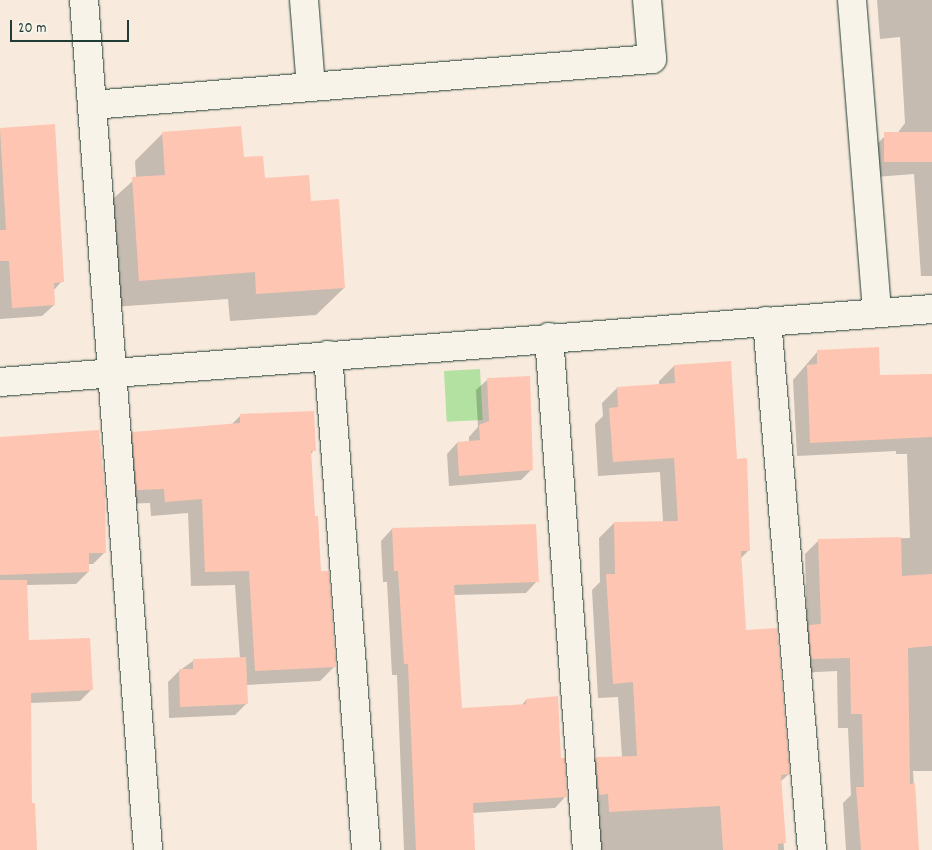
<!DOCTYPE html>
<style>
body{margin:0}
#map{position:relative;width:932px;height:850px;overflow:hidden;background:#f8eadd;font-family:Dekko,sans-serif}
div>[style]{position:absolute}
.green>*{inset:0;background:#b2e1a1;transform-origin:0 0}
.shadow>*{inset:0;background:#0003}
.building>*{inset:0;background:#fec6b2;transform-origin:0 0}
.roads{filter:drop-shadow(0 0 1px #1f3d34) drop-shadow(0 0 1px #1f3d34)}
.minor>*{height:28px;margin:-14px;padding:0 14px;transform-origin:14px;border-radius:14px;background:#f7f3e8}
.tertiary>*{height:28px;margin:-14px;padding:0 14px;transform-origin:14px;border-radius:14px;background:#f7f3e8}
span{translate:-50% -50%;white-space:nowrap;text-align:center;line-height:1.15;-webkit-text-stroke:5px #f7f3e8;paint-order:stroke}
.scale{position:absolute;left:10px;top:20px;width:119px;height:22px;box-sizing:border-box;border:2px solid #1f3d34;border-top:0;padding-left:6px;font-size:15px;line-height:18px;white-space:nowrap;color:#1f3d34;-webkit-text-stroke:4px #f7f3e8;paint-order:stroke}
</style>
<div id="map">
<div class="green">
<div style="left:480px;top:369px;width:51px;height:36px;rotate:87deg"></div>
</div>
<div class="shadow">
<div style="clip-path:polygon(877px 0,932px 0,932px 276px,921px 276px,914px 174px,875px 177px,873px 148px,885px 136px,896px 135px,905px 123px,900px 37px,880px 39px)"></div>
<div style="clip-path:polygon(54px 125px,62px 281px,53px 291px,54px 305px,42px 316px,0 319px,0 129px)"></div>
<div style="clip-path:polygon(162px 134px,242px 158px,264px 180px,310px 203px,344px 288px,316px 315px,230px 321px,228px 299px,112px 307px,105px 206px,136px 178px,135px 161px)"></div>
<div style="clip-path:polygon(818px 351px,879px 376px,932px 375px,932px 771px,913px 771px,918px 850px,846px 850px,843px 803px,851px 795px,848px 728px,838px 728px,837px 671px,798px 673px,795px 641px,807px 629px,805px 554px,819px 540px,910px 538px,907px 454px,896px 454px,896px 451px,797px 456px,793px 380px)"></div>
<div style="clip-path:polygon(729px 362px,736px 460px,749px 550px,740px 559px,745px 631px,789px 774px,780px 782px,784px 850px,595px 850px,581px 773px,596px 758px,622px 757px,618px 697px,598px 698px,592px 590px,600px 582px,599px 538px,614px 523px,663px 522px,660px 472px,598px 476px,595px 424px,603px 416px,602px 403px,617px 388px,659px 385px,659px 381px,674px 366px)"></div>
<div style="clip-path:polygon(487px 380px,532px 469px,521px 480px,449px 486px,447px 454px,457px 443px,469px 442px,469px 437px,478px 427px,476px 390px)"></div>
<div style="clip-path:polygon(241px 415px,314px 450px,310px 455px,319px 573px,335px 666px,320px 681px,246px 685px,247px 703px,235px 715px,169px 718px,168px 682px,179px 671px,193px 661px,240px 659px,235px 585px,191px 586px,188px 513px,151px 516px,150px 503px,122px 504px,118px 447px,133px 433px,231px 425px)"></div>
<div style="clip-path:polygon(97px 432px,105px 552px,93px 564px,88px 564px,88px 572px,76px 584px,26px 585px,28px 642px,91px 690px,80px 701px,30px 703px,30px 805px,36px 850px,0 850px,0 438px)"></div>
<div style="clip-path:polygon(392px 529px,537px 581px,526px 593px,454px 595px,461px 709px,521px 706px,526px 700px,560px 759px,566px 796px,555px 808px,472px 813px,474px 850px,404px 850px,397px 675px,392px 675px,387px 582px,383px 582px,381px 541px)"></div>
</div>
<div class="building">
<div style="clip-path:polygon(55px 124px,64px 282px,54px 283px,55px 305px,12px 308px,9px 261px,0 261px,0 230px,6px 230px,0 128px)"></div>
<div style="clip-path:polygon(241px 126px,244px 157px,263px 156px,265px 178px,309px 175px,311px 201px,339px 199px,345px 288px,256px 294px,255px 272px,139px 281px,132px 177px,165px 175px,162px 132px)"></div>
<div style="left:932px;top:132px;width:30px;height:48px;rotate:90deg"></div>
<div style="clip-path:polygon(879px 347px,880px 375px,932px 374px,932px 437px,810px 443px,807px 365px,817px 364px,817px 350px)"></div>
<div style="clip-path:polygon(731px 361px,737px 459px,747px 458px,750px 551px,741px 551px,746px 630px,777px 628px,790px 774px,781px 775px,786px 843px,778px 844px,778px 850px,723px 850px,720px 806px,609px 812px,608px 794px,599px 795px,596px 757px,637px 756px,633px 682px,613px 684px,606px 574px,615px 574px,614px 522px,678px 521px,674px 458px,613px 462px,609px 408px,618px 407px,617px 387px,675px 383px,674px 365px)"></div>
<div style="clip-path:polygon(530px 376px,533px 470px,459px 476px,457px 442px,480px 440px,479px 425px,489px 421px,487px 378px)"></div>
<div style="clip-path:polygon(314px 411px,316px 451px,311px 451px,315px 516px,318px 516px,321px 571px,329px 571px,336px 667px,255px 671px,249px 571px,205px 572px,202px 499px,165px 502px,164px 489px,137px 490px,132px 432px,240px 423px,240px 414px)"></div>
<div style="clip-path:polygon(99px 430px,105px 492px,106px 553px,89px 553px,89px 572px,0 575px,0 437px)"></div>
<div style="clip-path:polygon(536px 524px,539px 582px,454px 585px,462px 708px,526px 704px,526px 699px,558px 696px,561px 758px,565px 758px,567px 797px,473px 803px,475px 850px,416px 850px,408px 664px,404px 664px,398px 571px,394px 571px,392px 528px)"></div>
<div style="clip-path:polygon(901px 537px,902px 576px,932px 574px,932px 646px,908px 648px,910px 784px,915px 783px,919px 850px,861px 850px,856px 787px,864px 787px,862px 714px,851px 714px,850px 658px,811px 659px,809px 625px,821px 624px,818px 539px)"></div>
<div style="clip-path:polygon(0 580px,27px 580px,29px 640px,90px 638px,93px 690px,31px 693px,32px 803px,35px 803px,37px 850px,0 850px)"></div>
<div style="clip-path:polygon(246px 657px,248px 704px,180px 707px,179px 669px,193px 669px,193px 659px)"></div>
</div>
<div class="roads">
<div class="minor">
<div style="left:84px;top:0;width:852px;rotate:85.69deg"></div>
<div style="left:304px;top:0;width:87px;rotate:85.4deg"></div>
<div style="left:852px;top:0;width:314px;rotate:85.4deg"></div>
<div style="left:92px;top:105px;width:562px;rotate:-4.7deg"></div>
<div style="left:652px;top:59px;width:59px;rotate:-94.8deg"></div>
<div style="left:767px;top:321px;width:531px;rotate:85.14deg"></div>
<div style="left:549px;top:337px;width:514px;rotate:85.76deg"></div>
<div style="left:328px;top:355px;width:496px;rotate:85.6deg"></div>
</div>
<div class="tertiary">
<div style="left:0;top:382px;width:935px;rotate:-4.48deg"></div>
</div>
</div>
<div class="scale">20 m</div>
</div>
